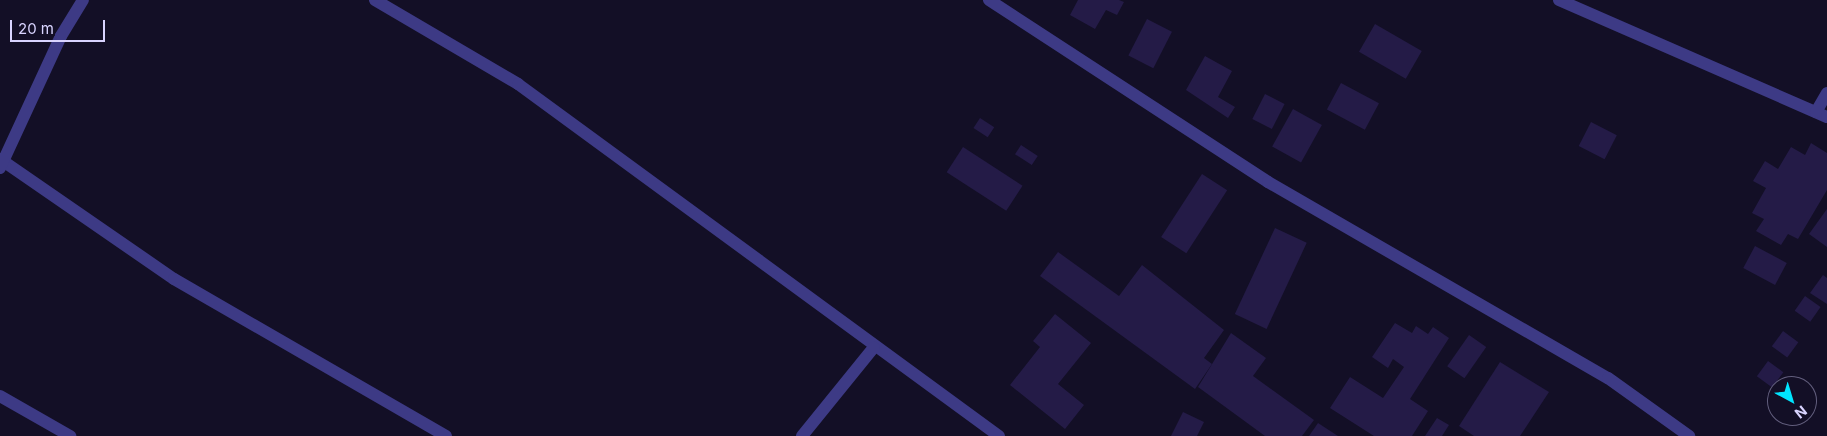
<!DOCTYPE html>
<style>
body{margin:0}
#map{position:relative;width:1827px;height:436px;overflow:hidden;background:#130f26;font-family:Inter,sans-serif}
div>[style]{position:absolute}
.building>*{inset:0;background:#241b47;transform-origin:0 0}
.minor>*{height:12px;margin:-6px;padding:0 6px;transform-origin:6px;border-radius:6px;background:#3d3a85}
span{translate:-50% -50%;white-space:nowrap;text-align:center;line-height:1.15;-webkit-text-stroke:4px #130f26;paint-order:stroke}
.north{position:absolute;left:1767px;top:376px;width:50px;height:50px;box-sizing:border-box;background:#130f26;border:1px solid #625e7d;border-radius:50%;rotate:141deg;font-size:14px;font-weight:700;line-height:20px;text-align:center;color:#d9d4ff}
.north::after{content:'';display:block;margin:auto;width:18px;height:22px;background:#00e5ff;clip-path:polygon(50% 0,100% 100%,50% 72%,0 100%)}
.scale{position:absolute;left:10px;top:20px;width:95px;height:22px;box-sizing:border-box;border:2px solid #d9d4ff;border-top:0;padding-left:6px;font-size:15px;line-height:18px;white-space:nowrap;color:#d9d4ff;-webkit-text-stroke:4px #130f26;paint-order:stroke}
</style>
<div id="map">
<div class="building">
<div style="clip-path:polygon(1078px 0,1119px 0,1124px 2px,1117px 15px,1106px 10px,1095px 29px,1070px 15px)"></div>
<div style="left:1147px;top:19px;width:28px;height:41px;rotate:27deg"></div>
<div style="left:1375px;top:24px;width:54px;height:32px;rotate:30deg"></div>
<div style="clip-path:polygon(1205px 56px,1232px 71px,1218px 97px,1235px 107px,1228px 118px,1186px 90px)"></div>
<div style="left:1341px;top:83px;width:43px;height:30px;rotate:28deg"></div>
<div style="left:1265px;top:94px;width:22px;height:28px;rotate:27deg"></div>
<div style="left:1293px;top:109px;width:33px;height:43px;rotate:29deg"></div>
<div style="left:980px;top:118px;width:17px;height:12px;rotate:33deg"></div>
<div style="left:1591px;top:122px;width:29px;height:27px;rotate:27deg"></div>
<div style="clip-path:polygon(1811px 143px,1827px 153px,1827px 190px,1798px 239px,1788px 234px,1781px 245px,1756px 231px,1764px 219px,1752px 213px,1766px 188px,1753px 181px,1765px 161px,1778px 169px,1791px 147px,1805px 155px)"></div>
<div style="left:1021px;top:145px;width:20px;height:11px;rotate:33deg"></div>
<div style="left:963px;top:147px;width:71px;height:30px;rotate:33deg"></div>
<div style="left:1202px;top:174px;width:30px;height:75px;rotate:33deg"></div>
<div style="clip-path:polygon(1827px 209px,1827px 247px,1809px 234px)"></div>
<div style="left:1275px;top:228px;width:35px;height:95px;rotate:25deg"></div>
<div style="left:1755px;top:246px;width:36px;height:25px;rotate:28deg"></div>
<div style="clip-path:polygon(1058px 252px,1119px 296px,1142px 265px,1224px 330px,1204px 358px,1212px 364px,1195px 389px,1040px 276px)"></div>
<div style="clip-path:polygon(1823px 275px,1827px 278px,1827px 304px,1810px 293px)"></div>
<div style="left:1805px;top:296px;width:19px;height:18px;rotate:35deg"></div>
<div style="clip-path:polygon(1055px 314px,1091px 343px,1058px 384px,1084px 405px,1065px 429px,1010px 385px,1040px 347px,1033px 341px)"></div>
<div style="clip-path:polygon(1395px 323px,1412px 333px,1416px 326px,1428px 334px,1433px 327px,1449px 338px,1410px 399px,1428px 411px,1412px 436px,1374px 436px,1330px 408px,1350px 377px,1383px 398px,1404px 367px,1393px 359px,1388px 368px,1372px 357px)"></div>
<div style="left:1783px;top:331px;width:19px;height:19px;rotate:36deg"></div>
<div style="clip-path:polygon(1231px 333px,1266px 358px,1253px 376px,1314px 420px,1302px 436px,1265px 436px,1198px 387px)"></div>
<div style="left:1469px;top:335px;width:21px;height:38px;rotate:35deg"></div>
<div style="left:1768px;top:361px;width:19px;height:19px;rotate:36deg"></div>
<div style="clip-path:polygon(1500px 362px,1549px 392px,1520px 436px,1474px 436px,1459px 426px)"></div>
<div style="clip-path:polygon(1183px 412px,1204px 422px,1197px 436px,1171px 436px)"></div>
<div style="clip-path:polygon(1437px 418px,1449px 425px,1442px 436px,1425px 436px)"></div>
<div style="clip-path:polygon(1318px 423px,1338px 436px,1309px 436px)"></div>
</div>
<div class="minor">
<div style="left:375px;top:0;width:166px;rotate:30.4deg"></div>
<div style="left:518px;top:84px;width:596px;rotate:36.2deg"></div>
<div style="left:989px;top:0;width:333px;rotate:33.1deg"></div>
<div style="left:1268px;top:182px;width:392px;rotate:30deg"></div>
<div style="left:1608px;top:378px;width:100px;rotate:35.6deg"></div>
<div style="left:1559px;top:0;width:292px;rotate:23.6deg"></div>
<div style="left:1816px;top:112px;width:22px;rotate:-60deg"></div>
<div style="left:0;top:159px;width:211px;rotate:34.6deg"></div>
<div style="left:174px;top:279px;width:314px;rotate:30deg"></div>
<div style="left:0;top:168px;width:145px;rotate:-65.2deg"></div>
<div style="left:61px;top:36px;width:42px;rotate:-58.6deg"></div>
<div style="left:0;top:396px;width:81px;rotate:29.7deg"></div>
<div style="left:802px;top:436px;width:114px;rotate:-51deg"></div>
</div>
<div class="north">N</div>
<div class="scale">20 m</div>
</div>
